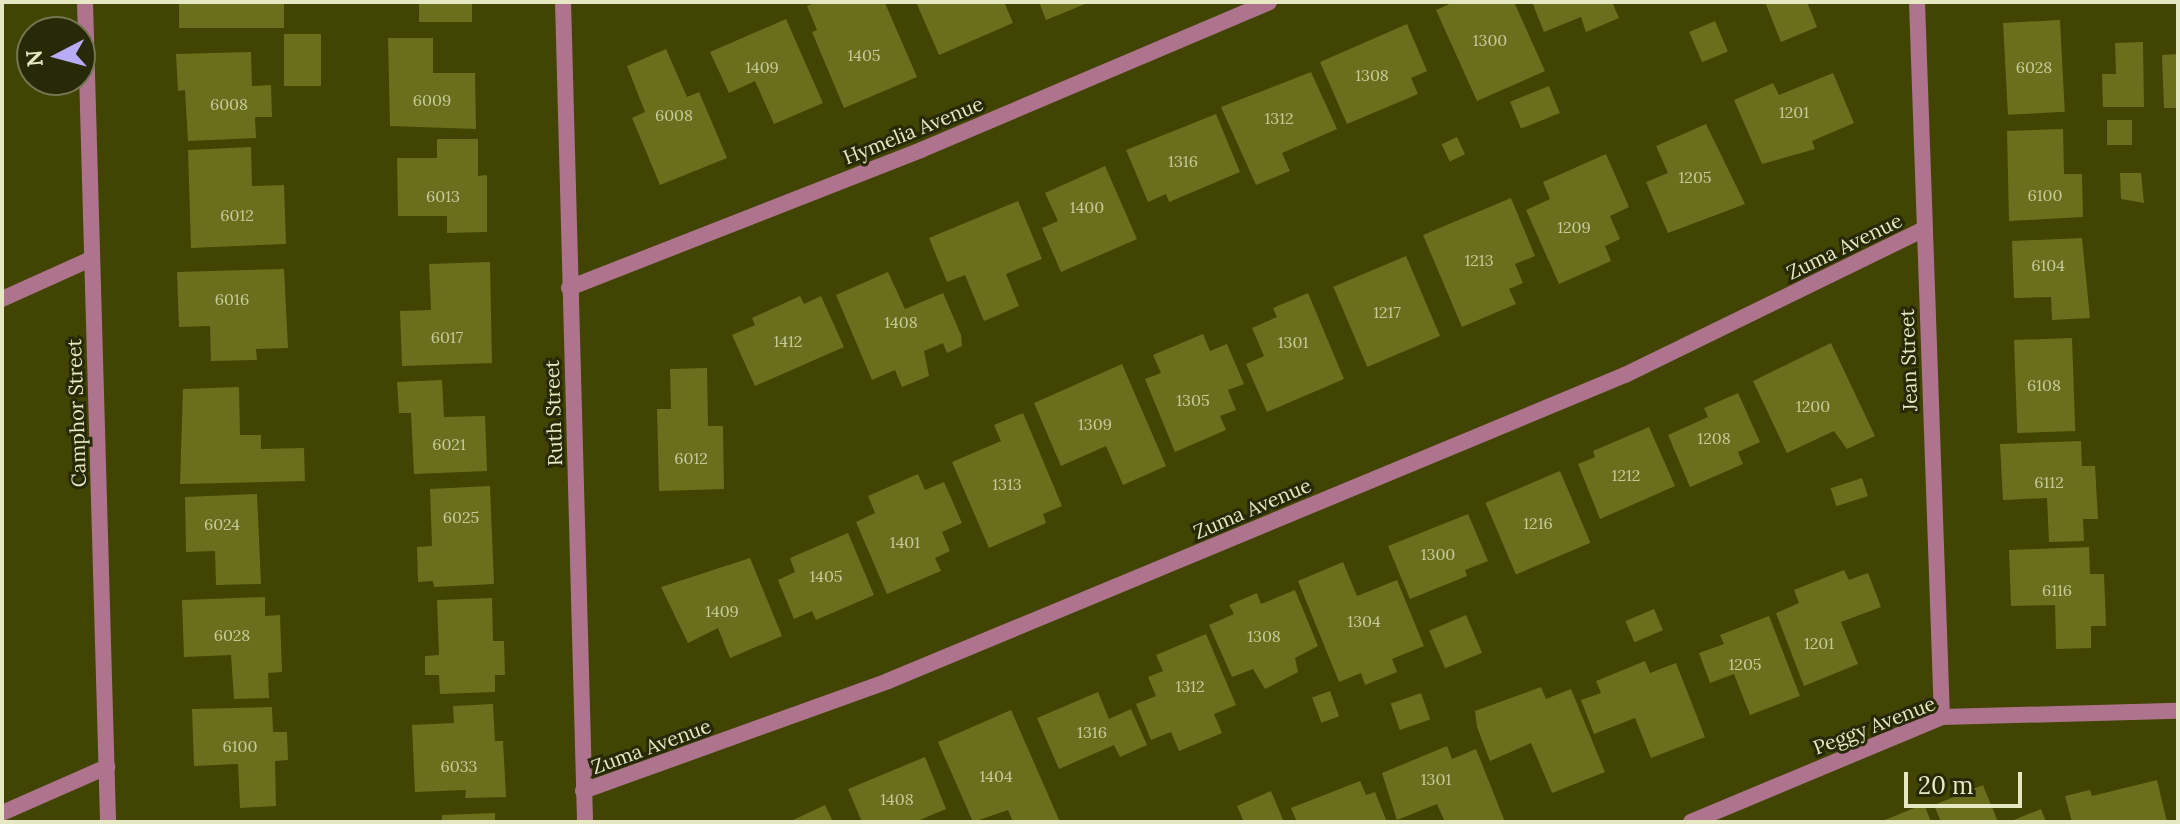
<!DOCTYPE html>
<style>
body{margin:0}
#map{position:relative;width:2180px;height:824px;overflow:hidden;background:#424401;font-family:Lora,serif}
div>[style]{position:absolute}
.building>*{inset:0;background:#6b6f1d;transform-origin:0 0}
.street>*{height:16px;margin:-8px;padding:0 8px;transform-origin:8px;border-radius:8px;background:#ae748e}
span{translate:-50% -50%;white-space:nowrap;text-align:center;line-height:1.15;-webkit-text-stroke:6px #282907;paint-order:stroke}
.number-label{font-size:16px;color:#c6ca99}
.number-label span{-webkit-text-stroke-width:0}
.street-label{font-size:20px;color:#e5e8c2}
.frame{position:absolute;inset:0;border:4px solid #e5e8c2;pointer-events:none}
.north{position:absolute;left:16px;top:16px;width:80px;height:80px;box-sizing:border-box;background:#282907;border:2px solid #747552;border-radius:50%;rotate:264deg;font-size:22px;font-weight:700;line-height:32px;text-align:center;color:#e5e8c2}
.north::after{content:'';display:block;margin:auto;width:28px;height:36px;background:#b8abf7;clip-path:polygon(50% 0,100% 100%,50% 72%,0 100%)}
.scale{position:absolute;left:1904px;top:772px;width:118px;height:36px;box-sizing:border-box;border:4px solid #e5e8c2;border-top:0;padding-left:10px;font-size:24px;line-height:28px;white-space:nowrap;color:#e5e8c2;-webkit-text-stroke:6px #282907;paint-order:stroke}
</style>
<div id="map">
<div class="building">
<div style="left:179px;top:2px;width:105px;height:26px"></div>
<div style="left:419px;top:2px;width:53px;height:20px"></div>
<div style="clip-path:polygon(816px 2px,885px 3px,917px 77px,844px 108px,812px 32px,817px 30px,807px 6px)"></div>
<div style="clip-path:polygon(916px 2px,1004px 2px,1013px 23px,939px 55px)"></div>
<div style="clip-path:polygon(1039px 2px,1090px 2px,1046px 20px)"></div>
<div style="clip-path:polygon(1454px 2px,1514px 2px,1545px 71px,1477px 101px,1436px 10px)"></div>
<div style="clip-path:polygon(1532px 2px,1612px 2px,1619px 18px,1586px 32px,1581px 17px,1544px 32px)"></div>
<div style="clip-path:polygon(1765px 2px,1807px 2px,1817px 27px,1781px 42px)"></div>
<div style="clip-path:polygon(786px 19px,823px 103px,774px 124px,755px 81px,729px 93px,710px 52px)"></div>
<div style="left:2060px;top:20px;width:92px;height:57px;rotate:87deg"></div>
<div style="left:1715px;top:21px;width:33px;height:28px;rotate:67deg"></div>
<div style="clip-path:polygon(1407px 24px,1427px 71px,1411px 78px,1418px 94px,1347px 124px,1320px 62px)"></div>
<div style="left:284px;top:34px;width:37px;height:52px"></div>
<div style="clip-path:polygon(388px 38px,433px 38px,433px 73px,475px 73px,476px 129px,390px 126px)"></div>
<div style="clip-path:polygon(2143px 42px,2144px 107px,2103px 107px,2102px 74px,2116px 74px,2115px 43px)"></div>
<div style="clip-path:polygon(666px 49px,687px 97px,699px 92px,727px 158px,660px 185px,632px 118px,645px 112px,627px 66px)"></div>
<div style="clip-path:polygon(251px 52px,252px 86px,271px 85px,272px 117px,255px 117px,256px 138px,188px 141px,185px 90px,178px 91px,176px 54px)"></div>
<div style="clip-path:polygon(2178px 54px,2178px 108px,2164px 108px,2162px 55px)"></div>
<div style="clip-path:polygon(1311px 72px,1337px 129px,1282px 153px,1290px 171px,1256px 185px,1221px 107px)"></div>
<div style="clip-path:polygon(1833px 73px,1854px 123px,1812px 141px,1815px 149px,1762px 164px,1734px 100px,1773px 83px,1779px 95px)"></div>
<div style="left:1549px;top:86px;width:29px;height:42px;rotate:68deg"></div>
<div style="clip-path:polygon(1216px 114px,1240px 172px,1169px 202px,1166px 194px,1148px 202px,1126px 150px)"></div>
<div style="left:2107px;top:120px;width:25px;height:25px"></div>
<div style="clip-path:polygon(1706px 124px,1745px 204px,1668px 233px,1646px 182px,1668px 173px,1656px 146px)"></div>
<div style="clip-path:polygon(2063px 129px,2064px 174px,2082px 174px,2083px 217px,2009px 221px,2007px 131px)"></div>
<div style="left:1457px;top:137px;width:19px;height:17px;rotate:65deg"></div>
<div style="clip-path:polygon(437px 139px,478px 139px,478px 176px,487px 175px,487px 232px,447px 233px,447px 216px,398px 216px,397px 158px,437px 158px)"></div>
<div style="clip-path:polygon(251px 147px,252px 186px,284px 185px,286px 244px,191px 248px,188px 150px)"></div>
<div style="clip-path:polygon(1606px 154px,1629px 207px,1610px 216px,1620px 239px,1605px 246px,1611px 261px,1559px 284px,1526px 210px,1550px 199px,1543px 182px)"></div>
<div style="clip-path:polygon(1105px 166px,1137px 239px,1061px 272px,1042px 228px,1058px 221px,1045px 193px)"></div>
<div style="clip-path:polygon(2120px 173px,2141px 173px,2144px 203px,2121px 199px)"></div>
<div style="clip-path:polygon(1511px 198px,1535px 256px,1515px 264px,1523px 283px,1509px 289px,1516px 304px,1462px 327px,1423px 235px)"></div>
<div style="clip-path:polygon(1018px 201px,1042px 259px,1006px 274px,1019px 306px,984px 321px,965px 275px,947px 282px,929px 238px)"></div>
<div style="clip-path:polygon(2082px 238px,2090px 318px,2052px 320px,2051px 297px,2014px 298px,2012px 241px)"></div>
<div style="left:1406px;top:256px;width:87px;height:79px;rotate:67deg"></div>
<div style="clip-path:polygon(490px 262px,492px 363px,402px 366px,400px 311px,431px 310px,429px 264px)"></div>
<div style="clip-path:polygon(284px 269px,288px 348px,256px 349px,257px 360px,211px 361px,210px 326px,179px 327px,177px 272px)"></div>
<div style="clip-path:polygon(888px 272px,905px 309px,943px 293px,961px 335px,962px 346px,947px 353px,943px 343px,924px 351px,929px 376px,902px 387px,895px 370px,872px 380px,836px 295px)"></div>
<div style="clip-path:polygon(1308px 293px,1344px 379px,1267px 412px,1246px 364px,1264px 356px,1252px 328px,1277px 317px,1273px 308px)"></div>
<div style="clip-path:polygon(800px 296px,804px 304px,821px 296px,844px 347px,755px 386px,732px 335px,755px 325px,752px 318px)"></div>
<div style="clip-path:polygon(1203px 334px,1210px 351px,1227px 344px,1244px 384px,1228px 390px,1236px 410px,1220px 416px,1226px 430px,1175px 452px,1145px 379px,1161px 373px,1153px 355px)"></div>
<div style="left:2072px;top:338px;width:93px;height:58px;rotate:88deg"></div>
<div style="clip-path:polygon(1831px 343px,1875px 436px,1847px 449px,1834px 431px,1787px 453px,1753px 381px)"></div>
<div style="clip-path:polygon(1122px 364px,1166px 466px,1123px 485px,1106px 446px,1061px 466px,1034px 403px)"></div>
<div style="clip-path:polygon(707px 368px,708px 426px,723px 426px,724px 489px,659px 491px,657px 409px,671px 409px,670px 369px)"></div>
<div style="clip-path:polygon(442px 380px,444px 417px,485px 416px,487px 471px,414px 474px,411px 413px,399px 413px,397px 382px)"></div>
<div style="clip-path:polygon(239px 387px,240px 435px,261px 435px,261px 449px,304px 448px,305px 481px,180px 484px,183px 389px)"></div>
<div style="clip-path:polygon(1738px 393px,1760px 442px,1738px 452px,1743px 464px,1690px 487px,1668px 435px,1708px 417px,1704px 408px)"></div>
<div style="clip-path:polygon(1023px 413px,1062px 506px,1043px 514px,1046px 523px,989px 548px,952px 462px,1001px 441px,994px 425px)"></div>
<div style="clip-path:polygon(1649px 427px,1675px 486px,1600px 519px,1578px 464px,1595px 457px,1593px 451px)"></div>
<div style="clip-path:polygon(2081px 441px,2082px 466px,2095px 466px,2098px 519px,2083px 519px,2084px 541px,2049px 542px,2047px 498px,2003px 500px,2000px 444px)"></div>
<div style="left:1560px;top:471px;width:78px;height:81px;rotate:67deg"></div>
<div style="clip-path:polygon(918px 474px,925px 490px,944px 482px,962px 523px,942px 532px,950px 551px,935px 558px,941px 571px,887px 594px,856px 522px,875px 513px,868px 496px)"></div>
<div style="left:1862px;top:478px;width:19px;height:33px;rotate:72deg"></div>
<div style="clip-path:polygon(490px 486px,494px 584px,434px 587px,433px 581px,418px 582px,417px 547px,432px 546px,430px 489px)"></div>
<div style="clip-path:polygon(257px 494px,261px 584px,216px 585px,215px 551px,186px 552px,185px 497px)"></div>
<div style="clip-path:polygon(1468px 514px,1488px 561px,1465px 570px,1467px 576px,1410px 599px,1388px 546px)"></div>
<div style="clip-path:polygon(848px 533px,874px 595px,816px 620px,812px 611px,794px 619px,778px 580px,795px 572px,790px 558px)"></div>
<div style="clip-path:polygon(2089px 547px,2090px 574px,2104px 574px,2106px 626px,2091px 626px,2091px 648px,2056px 649px,2055px 605px,2011px 606px,2009px 550px)"></div>
<div style="clip-path:polygon(750px 558px,782px 636px,730px 658px,718px 628px,688px 643px,661px 587px)"></div>
<div style="clip-path:polygon(1343px 562px,1357px 596px,1397px 580px,1424px 646px,1392px 659px,1397px 672px,1365px 685px,1361px 673px,1339px 682px,1298px 581px)"></div>
<div style="clip-path:polygon(1844px 570px,1849px 580px,1868px 573px,1881px 607px,1841px 622px,1858px 664px,1804px 686px,1776px 613px,1799px 603px,1794px 590px)"></div>
<div style="clip-path:polygon(1295px 590px,1318px 646px,1295px 658px,1298px 672px,1265px 689px,1253px 669px,1232px 677px,1209px 625px,1234px 614px,1229px 605px,1257px 593px,1261px 604px)"></div>
<div style="clip-path:polygon(265px 597px,265px 616px,280px 615px,282px 672px,268px 673px,269px 698px,234px 699px,231px 655px,184px 657px,182px 600px)"></div>
<div style="clip-path:polygon(492px 598px,493px 641px,504px 641px,505px 675px,495px 675px,495px 692px,440px 694px,439px 675px,425px 675px,425px 656px,439px 655px,437px 600px)"></div>
<div style="left:1654px;top:609px;width:23px;height:31px;rotate:67deg"></div>
<div style="left:1466px;top:615px;width:41px;height:40px;rotate:67deg"></div>
<div style="clip-path:polygon(1769px 616px,1800px 696px,1750px 715px,1734px 674px,1710px 683px,1699px 653px,1724px 644px,1720px 635px)"></div>
<div style="clip-path:polygon(1206px 634px,1236px 705px,1214px 714px,1222px 733px,1179px 751px,1171px 732px,1151px 740px,1136px 704px,1156px 696px,1148px 677px,1163px 671px,1156px 655px)"></div>
<div style="clip-path:polygon(1645px 661px,1650px 673px,1676px 663px,1705px 737px,1651px 758px,1635px 718px,1594px 734px,1581px 700px,1601px 693px,1596px 681px)"></div>
<div style="clip-path:polygon(1541px 687px,1546px 699px,1571px 689px,1605px 772px,1552px 793px,1531px 743px,1490px 761px,1477px 727px,1475px 711px)"></div>
<div style="left:1330px;top:691px;width:27px;height:19px;rotate:70deg"></div>
<div style="clip-path:polygon(1098px 692px,1109px 719px,1131px 709px,1147px 745px,1120px 757px,1114px 745px,1059px 769px,1037px 718px)"></div>
<div style="left:1421px;top:693px;width:28px;height:32px;rotate:71deg"></div>
<div style="clip-path:polygon(493px 704px,495px 741px,503px 741px,506px 797px,465px 798px,466px 790px,415px 792px,412px 725px,454px 723px,453px 706px)"></div>
<div style="clip-path:polygon(272px 707px,273px 732px,287px 732px,288px 760px,275px 761px,276px 806px,240px 808px,238px 764px,194px 766px,192px 709px)"></div>
<div style="clip-path:polygon(1011px 710px,1060px 822px,1013px 822px,1008px 810px,973px 822px,938px 742px)"></div>
<div style="clip-path:polygon(1447px 746px,1452px 759px,1476px 749px,1505px 822px,1445px 822px,1437px 804px,1397px 820px,1382px 773px)"></div>
<div style="clip-path:polygon(925px 757px,946px 809px,915px 822px,862px 822px,848px 789px)"></div>
<div style="clip-path:polygon(2157px 780px,2167px 822px,2072px 822px,2065px 796px,2090px 790px,2092px 796px)"></div>
<div style="clip-path:polygon(1360px 781px,1366px 795px,1375px 792px,1387px 822px,1297px 822px,1291px 808px)"></div>
<div style="clip-path:polygon(1983px 785px,1998px 822px,1941px 822px,1934px 805px)"></div>
<div style="clip-path:polygon(1271px 791px,1284px 822px,1244px 822px,1237px 806px)"></div>
<div style="clip-path:polygon(1924px 804px,1931px 822px,1880px 822px)"></div>
<div style="clip-path:polygon(825px 805px,833px 822px,789px 822px)"></div>
<div style="clip-path:polygon(2041px 809px,2046px 822px,2009px 822px)"></div>
<div style="clip-path:polygon(495px 813px,495px 822px,442px 822px,442px 815px)"></div>
</div>
<div class="street">
<div style="left:85px;top:2px;width:820px;rotate:88.39deg"></div>
<div style="left:563px;top:2px;width:820px;rotate:88.46deg"></div>
<div style="left:1917px;top:2px;width:715px;rotate:88deg"></div>
<div style="left:569px;top:288px;width:378px;rotate:-21.4deg"></div>
<div style="left:921px;top:150px;width:378px;rotate:-23deg"></div>
<div style="left:2px;top:299px;width:98px;rotate:-24.2deg"></div>
<div style="left:583px;top:791px;width:324px;rotate:-19.8deg"></div>
<div style="left:888px;top:681px;width:798px;rotate:-22.55deg"></div>
<div style="left:1625px;top:375px;width:333px;rotate:-26deg"></div>
<div style="left:2px;top:813px;width:115px;rotate:-23.7deg"></div>
<div style="left:1691px;top:822px;width:272px;rotate:-22.7deg"></div>
<div style="left:1942px;top:717px;width:236px;rotate:-1.5deg"></div>
</div>
<div class="number-label">
<span style="left:1490px;top:40px">1300</span>
<span style="left:864px;top:55px">1405</span>
<span style="left:762px;top:67px">1409</span>
<span style="left:2034px;top:67px">6028</span>
<span style="left:1372px;top:75px">1308</span>
<span style="left:432px;top:100px">6009</span>
<span style="left:229px;top:104px">6008</span>
<span style="left:1794px;top:112px">1201</span>
<span style="left:674px;top:115px">6008</span>
<span style="left:1279px;top:118px">1312</span>
<span style="left:1183px;top:161px">1316</span>
<span style="left:1695px;top:177px">1205</span>
<span style="left:2045px;top:195px">6100</span>
<span style="left:443px;top:196px">6013</span>
<span style="left:1087px;top:207px">1400</span>
<span style="left:237px;top:215px">6012</span>
<span style="left:1574px;top:227px">1209</span>
<span style="left:1479px;top:260px">1213</span>
<span style="left:2048px;top:265px">6104</span>
<span style="left:232px;top:299px">6016</span>
<span style="left:1387px;top:312px">1217</span>
<span style="left:901px;top:322px">1408</span>
<span style="left:447px;top:337px">6017</span>
<span style="left:788px;top:341px">1412</span>
<span style="left:1293px;top:342px">1301</span>
<span style="left:2044px;top:385px">6108</span>
<span style="left:1193px;top:400px">1305</span>
<span style="left:1813px;top:406px">1200</span>
<span style="left:1095px;top:424px">1309</span>
<span style="left:1714px;top:438px">1208</span>
<span style="left:449px;top:444px">6021</span>
<span style="left:691px;top:458px">6012</span>
<span style="left:1626px;top:475px">1212</span>
<span style="left:2049px;top:482px">6112</span>
<span style="left:1007px;top:484px">1313</span>
<span style="left:461px;top:517px">6025</span>
<span style="left:1538px;top:523px">1216</span>
<span style="left:222px;top:524px">6024</span>
<span style="left:905px;top:542px">1401</span>
<span style="left:1438px;top:554px">1300</span>
<span style="left:826px;top:576px">1405</span>
<span style="left:2057px;top:590px">6116</span>
<span style="left:722px;top:611px">1409</span>
<span style="left:1364px;top:621px">1304</span>
<span style="left:232px;top:635px">6028</span>
<span style="left:1264px;top:636px">1308</span>
<span style="left:1819px;top:643px">1201</span>
<span style="left:1745px;top:664px">1205</span>
<span style="left:1190px;top:686px">1312</span>
<span style="left:1092px;top:732px">1316</span>
<span style="left:240px;top:746px">6100</span>
<span style="left:459px;top:766px">6033</span>
<span style="left:996px;top:776px">1404</span>
<span style="left:1436px;top:779px">1301</span>
<span style="left:897px;top:799px">1408</span>
</div>
<div class="street-label">
<span style="left:913px;top:130px;rotate:-22deg">Hymelia Avenue</span>
<span style="left:1844px;top:246px;rotate:-26deg">Zuma Avenue</span>
<span style="left:1908px;top:360px;rotate:-92deg">Jean Street</span>
<span style="left:76px;top:413px;rotate:-92deg">Camphor Street</span>
<span style="left:553px;top:413px;rotate:-92deg">Ruth Street</span>
<span style="left:1252px;top:508px;rotate:-23deg">Zuma Avenue</span>
<span style="left:1874px;top:725px;rotate:-21deg">Peggy Avenue</span>
<span style="left:651px;top:746px;rotate:-20deg">Zuma Avenue</span>
</div>
<div class="frame"></div>
<div class="north">N</div>
<div class="scale">20 m</div>
</div>
